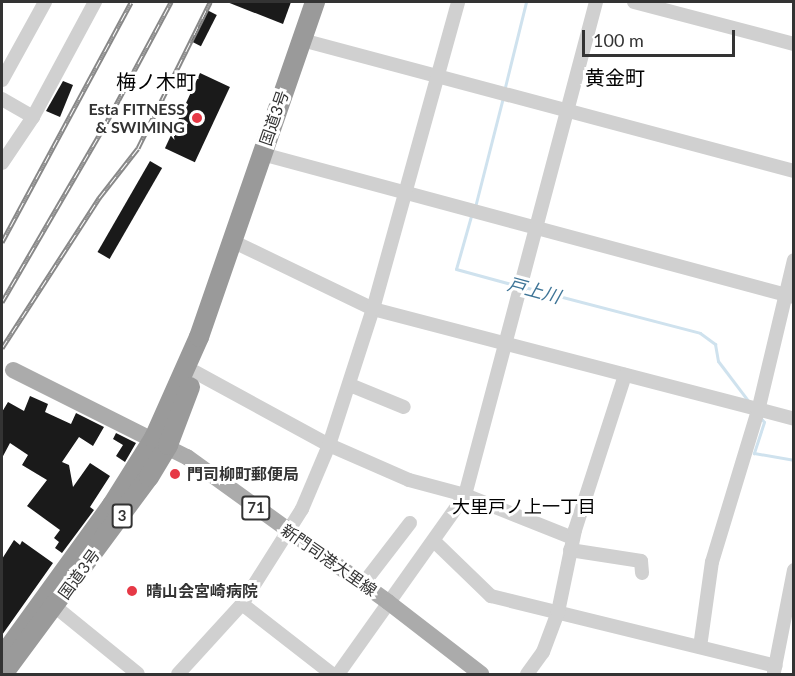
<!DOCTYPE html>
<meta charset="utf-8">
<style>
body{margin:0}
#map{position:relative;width:795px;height:676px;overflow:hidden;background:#fff;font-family:Lato,"Noto Sans JP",sans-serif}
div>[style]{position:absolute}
.stream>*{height:3px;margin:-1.5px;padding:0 1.5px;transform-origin:1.5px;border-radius:1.5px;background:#cfe2ee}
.building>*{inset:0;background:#1a1a1a;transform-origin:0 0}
.minor>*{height:14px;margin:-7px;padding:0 7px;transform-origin:7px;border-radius:7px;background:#d0d0d0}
.major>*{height:16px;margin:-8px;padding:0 8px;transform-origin:8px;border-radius:8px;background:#ababab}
.highway>*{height:20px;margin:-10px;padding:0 10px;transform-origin:10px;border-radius:10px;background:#9a9a9a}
.rail>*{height:5px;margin-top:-2.5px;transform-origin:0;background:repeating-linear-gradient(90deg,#fff 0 9px,#888 0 18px);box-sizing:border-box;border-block:2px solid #888}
.dots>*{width:16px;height:16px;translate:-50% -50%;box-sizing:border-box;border:3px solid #fff;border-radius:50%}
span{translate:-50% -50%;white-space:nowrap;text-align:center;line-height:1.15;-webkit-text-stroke:6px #fff;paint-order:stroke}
.shield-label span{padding:2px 4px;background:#fff;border:2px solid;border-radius:4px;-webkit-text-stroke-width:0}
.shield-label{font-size:15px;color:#333;font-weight:700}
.poi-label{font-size:16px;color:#333;font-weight:700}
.right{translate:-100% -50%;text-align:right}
.left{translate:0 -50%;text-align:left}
.street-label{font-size:16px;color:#333}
.water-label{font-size:18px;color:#3f7597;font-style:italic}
.neighbourhood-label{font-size:18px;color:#000}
.quarter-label{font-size:20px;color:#000}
.frame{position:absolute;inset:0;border:3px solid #333;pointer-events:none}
.scale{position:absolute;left:582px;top:30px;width:153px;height:27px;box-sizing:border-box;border:3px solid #333;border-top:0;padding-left:8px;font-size:18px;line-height:21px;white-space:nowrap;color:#333;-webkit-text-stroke:4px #fff;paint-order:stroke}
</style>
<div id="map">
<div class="stream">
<div style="left:504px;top:91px;width:92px;rotate:-76.1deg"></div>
<div style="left:475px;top:207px;width:114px;rotate:-75.7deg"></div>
<div style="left:471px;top:216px;width:55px;rotate:105.8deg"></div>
<div style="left:456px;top:269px;width:64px;rotate:15.3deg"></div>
<div style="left:524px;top:287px;width:182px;rotate:14.6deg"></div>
<div style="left:700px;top:333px;width:19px;rotate:36deg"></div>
<div style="left:715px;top:344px;width:17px;rotate:80deg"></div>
<div style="left:718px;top:361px;width:51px;rotate:52.9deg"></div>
<div style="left:760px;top:417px;width:6px;rotate:51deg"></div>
<div style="left:764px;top:422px;width:33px;rotate:108deg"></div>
<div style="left:754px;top:453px;width:41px;rotate:9.9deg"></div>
</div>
<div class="building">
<div style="clip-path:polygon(227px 2px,291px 2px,283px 24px)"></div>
<div style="left:207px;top:10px;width:11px;height:35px;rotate:27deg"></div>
<div style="left:200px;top:73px;width:33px;height:83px;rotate:25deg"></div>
<div style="clip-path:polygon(63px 81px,73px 85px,60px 117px,46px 111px)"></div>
<div style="left:150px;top:161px;width:14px;height:105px;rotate:30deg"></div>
<div style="clip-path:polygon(30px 396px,48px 404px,45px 412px,71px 424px,76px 413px,104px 427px,93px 446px,79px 437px,62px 462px,69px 465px,73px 487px,90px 463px,110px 476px,90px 507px,94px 510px,62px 553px,55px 548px,59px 542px,54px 538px,60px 530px,27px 506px,47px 480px,22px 465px,28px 455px,10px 443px,2px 458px,2px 412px,8px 402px,24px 411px)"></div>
<div style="clip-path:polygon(116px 433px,136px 443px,125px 462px,116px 456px,123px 445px,113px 439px)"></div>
<div style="clip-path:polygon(14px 540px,20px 545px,22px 541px,53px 563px,2px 635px,2px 559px)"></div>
</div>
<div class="minor">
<div style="left:634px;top:2px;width:165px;rotate:14.7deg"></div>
<div style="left:302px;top:40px;width:509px;rotate:14.91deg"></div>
<div style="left:2px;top:80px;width:89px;rotate:-61.1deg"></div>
<div style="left:2px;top:99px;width:36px;rotate:30deg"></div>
<div style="left:262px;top:154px;width:551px;rotate:15.05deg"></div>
<div style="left:2px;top:163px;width:55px;rotate:-56deg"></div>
<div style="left:33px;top:117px;width:131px;rotate:-61.7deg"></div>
<div style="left:232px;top:241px;width:157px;rotate:25.7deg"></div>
<div style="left:373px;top:309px;width:435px;rotate:14.6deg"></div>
<div style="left:195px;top:372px;width:153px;rotate:28.6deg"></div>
<div style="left:329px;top:445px;width:87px;rotate:23.6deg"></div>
<div style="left:409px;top:480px;width:58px;rotate:15deg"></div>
<div style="left:465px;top:495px;width:116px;rotate:21.7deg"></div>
<div style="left:350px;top:385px;width:58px;rotate:22.2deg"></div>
<div style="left:435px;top:542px;width:78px;rotate:44deg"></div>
<div style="left:491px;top:596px;width:293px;rotate:13.8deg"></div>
<div style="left:570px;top:550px;width:72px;rotate:8.8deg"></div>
<div style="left:641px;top:561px;width:12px;rotate:85deg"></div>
<div style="left:363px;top:584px;width:77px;rotate:-52.4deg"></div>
<div style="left:47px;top:600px;width:117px;rotate:39.1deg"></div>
<div style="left:242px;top:604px;width:114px;rotate:37.9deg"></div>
<div style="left:700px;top:647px;width:86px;rotate:-82deg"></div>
<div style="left:712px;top:562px;width:158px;rotate:-73.1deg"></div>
<div style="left:758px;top:411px;width:155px;rotate:-76.6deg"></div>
<div style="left:774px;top:672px;width:104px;rotate:-78.9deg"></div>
<div style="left:178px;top:674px;width:95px;rotate:-47.6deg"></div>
<div style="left:242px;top:604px;width:112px;rotate:-57.7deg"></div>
<div style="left:302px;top:509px;width:69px;rotate:-67.1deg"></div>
<div style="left:329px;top:445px;width:143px;rotate:-72.1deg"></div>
<div style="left:373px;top:309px;width:319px;rotate:-74.5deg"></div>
<div style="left:338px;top:674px;width:219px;rotate:-54.6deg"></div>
<div style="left:465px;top:495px;width:510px;rotate:-75.12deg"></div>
<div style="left:527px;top:674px;width:27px;rotate:-54deg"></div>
<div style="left:543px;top:652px;width:43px;rotate:-69.4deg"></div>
<div style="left:558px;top:612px;width:84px;rotate:-78.3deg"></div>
<div style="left:575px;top:530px;width:163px;rotate:-72.1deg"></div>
</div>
<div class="major">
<div style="left:13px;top:370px;width:195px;rotate:26.6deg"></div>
<div style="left:187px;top:457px;width:248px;rotate:35.8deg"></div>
<div style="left:388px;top:602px;width:118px;rotate:37.7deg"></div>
</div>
<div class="highway">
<div style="left:2px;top:657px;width:188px;rotate:-54.1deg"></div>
<div style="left:112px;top:505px;width:79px;rotate:-57.9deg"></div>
<div style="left:154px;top:438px;width:111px;rotate:-66deg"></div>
<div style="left:199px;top:337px;width:355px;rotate:-70.9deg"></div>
<div style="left:3px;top:674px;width:245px;rotate:-53.5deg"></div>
<div style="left:149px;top:477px;width:37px;rotate:-59deg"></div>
<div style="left:168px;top:445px;width:62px;rotate:-69.2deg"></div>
</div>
<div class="rail">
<div style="left:2px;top:242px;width:272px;rotate:-61.7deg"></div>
<div style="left:2px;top:302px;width:203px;rotate:-59.8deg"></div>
<div style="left:104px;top:127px;width:142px;rotate:-61.8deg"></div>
<div style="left:2px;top:348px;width:179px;rotate:-57.1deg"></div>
<div style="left:99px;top:198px;width:63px;rotate:-52deg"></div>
<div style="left:138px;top:148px;width:163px;rotate:-63.7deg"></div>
</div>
<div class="dots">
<div style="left:197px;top:118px;background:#e63946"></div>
<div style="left:175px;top:474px;background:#e63946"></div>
<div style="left:132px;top:591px;background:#e63946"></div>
</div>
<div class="shield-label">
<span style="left:256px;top:508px">71</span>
<span style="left:122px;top:516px">3</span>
</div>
<div class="poi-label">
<span class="right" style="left:185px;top:118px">Esta FITNESS<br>&amp; SWIMING</span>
<span class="left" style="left:187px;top:474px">門司柳町郵便局</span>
<span class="left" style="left:146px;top:591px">晴山会宮崎病院</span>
</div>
<div class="street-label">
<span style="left:274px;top:118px;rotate:-71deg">国道3号</span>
<span style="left:329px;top:560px;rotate:35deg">新門司港大里線</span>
<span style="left:79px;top:574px;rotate:-54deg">国道3号</span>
</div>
<div class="water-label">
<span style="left:534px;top:290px;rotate:15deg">戸上川</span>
</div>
<div class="neighbourhood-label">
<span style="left:524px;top:506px">大里戸ノ上一丁目</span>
</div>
<div class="quarter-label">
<span style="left:615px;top:77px">黄金町</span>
<span style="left:156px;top:81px">梅ノ木町</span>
</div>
<div class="frame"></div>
<div class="scale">100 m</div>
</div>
